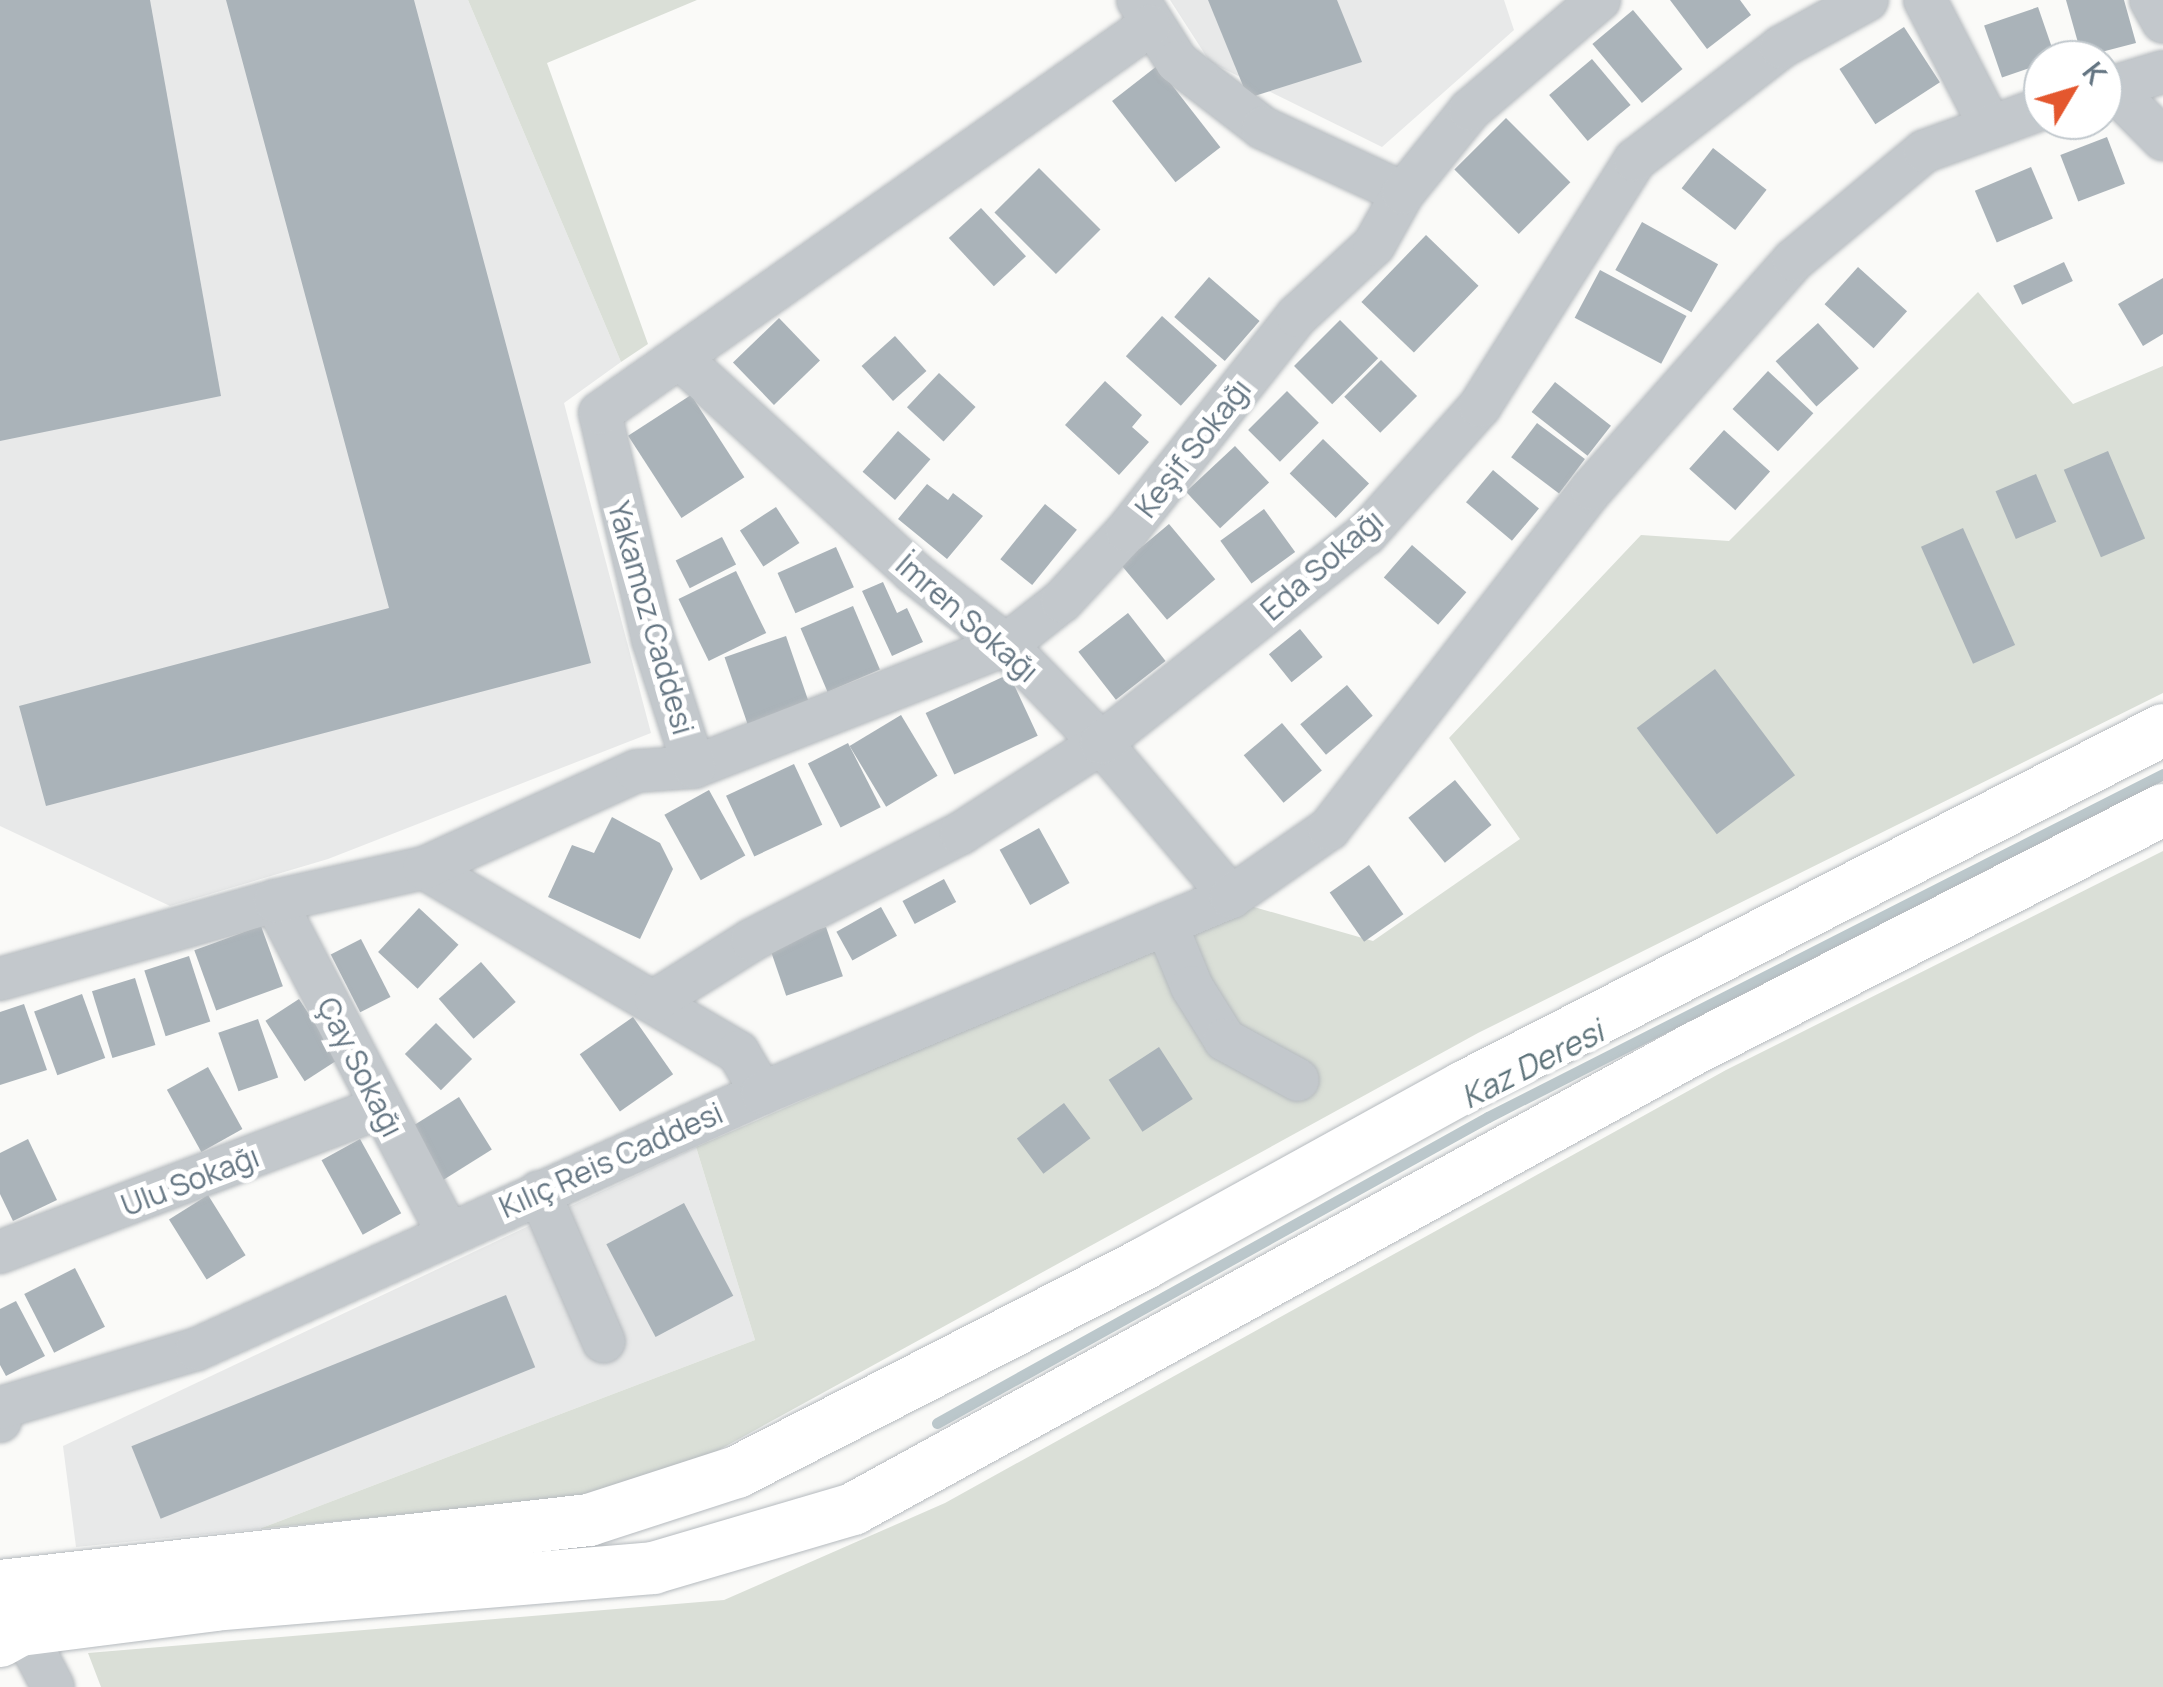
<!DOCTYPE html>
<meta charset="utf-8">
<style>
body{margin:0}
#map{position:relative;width:2163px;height:1687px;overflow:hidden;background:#fafaf8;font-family:Manrope,sans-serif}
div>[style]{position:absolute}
.built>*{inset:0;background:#e8e9e9}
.green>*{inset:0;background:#dadfd7}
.stream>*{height:11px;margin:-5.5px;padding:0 5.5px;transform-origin:5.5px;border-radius:5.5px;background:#bbc7cb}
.building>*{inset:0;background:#aab3b9;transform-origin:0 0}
.roads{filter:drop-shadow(0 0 2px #b5babe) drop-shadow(0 0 2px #b5babe)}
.minor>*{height:42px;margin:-21px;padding:0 21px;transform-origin:21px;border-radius:21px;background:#c3c8cc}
.major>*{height:52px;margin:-26px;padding:0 26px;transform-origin:26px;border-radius:26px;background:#fff}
span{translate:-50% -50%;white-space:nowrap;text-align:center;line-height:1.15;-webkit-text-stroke:10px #fff;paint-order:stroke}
.street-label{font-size:30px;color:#657683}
.water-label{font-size:32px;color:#60757c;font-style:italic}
.north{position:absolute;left:2023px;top:40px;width:100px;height:100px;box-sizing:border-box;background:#fff;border:2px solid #c1c8cd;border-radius:50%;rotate:52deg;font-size:28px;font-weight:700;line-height:40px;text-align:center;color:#657683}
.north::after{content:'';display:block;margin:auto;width:35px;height:45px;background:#e4572e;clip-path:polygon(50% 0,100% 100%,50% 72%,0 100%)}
</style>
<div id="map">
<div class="built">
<div style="clip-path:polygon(0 0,468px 0,621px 362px,564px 403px,651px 733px,328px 859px,170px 906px,0 826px)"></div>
<div style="clip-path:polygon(1170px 0,1504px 0,1514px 30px,1382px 147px,1210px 62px)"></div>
<div style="clip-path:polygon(696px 1147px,755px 1340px,259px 1529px,76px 1547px,63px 1446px)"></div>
</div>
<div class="green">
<div style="clip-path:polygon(468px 0,697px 0,547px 63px,648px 344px,621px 362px)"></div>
<div style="clip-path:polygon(1978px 292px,2073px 404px,2163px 366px,2163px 693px,1478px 1033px,646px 1490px,259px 1529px,755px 1340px,696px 1147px,1247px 905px,1373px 941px,1520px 839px,1449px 738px,1641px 535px,1729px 541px)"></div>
<div style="clip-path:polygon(2163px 851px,2163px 1687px,101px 1687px,88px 1653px,724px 1600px,945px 1503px,1726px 1070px)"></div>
</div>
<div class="stream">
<div style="left:937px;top:1423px;width:630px;rotate:-29.05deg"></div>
<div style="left:1488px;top:1117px;width:757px;rotate:-26.94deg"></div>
</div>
<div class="building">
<div style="clip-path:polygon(0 0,150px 0,221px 396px,0 441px)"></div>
<div style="clip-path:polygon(226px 0,414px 0,591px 663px,46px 806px,19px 706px,389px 608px)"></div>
<div style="clip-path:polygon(1208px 0,1337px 0,1362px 62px,1248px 98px)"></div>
<div style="clip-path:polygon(1670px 0,1740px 0,1751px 15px,1707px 49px)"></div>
<div style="clip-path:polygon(2066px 0,2124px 0,2136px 43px,2082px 57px)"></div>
<div style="left:2038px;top:7px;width:55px;height:57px;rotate:71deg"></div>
<div style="left:1633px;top:10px;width:77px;height:53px;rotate:50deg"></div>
<div style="left:1904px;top:27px;width:66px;height:77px;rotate:57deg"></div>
<div style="left:1592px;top:59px;width:60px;height:56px;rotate:50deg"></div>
<div style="left:1157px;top:66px;width:103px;height:57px;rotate:52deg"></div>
<div style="left:1506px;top:118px;width:91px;height:73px;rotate:45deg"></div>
<div style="left:2107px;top:137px;width:50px;height:50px;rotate:69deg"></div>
<div style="left:1713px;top:148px;width:68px;height:51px;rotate:38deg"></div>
<div style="left:2031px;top:167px;width:56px;height:61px;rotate:67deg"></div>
<div style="left:1039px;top:168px;width:87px;height:63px;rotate:45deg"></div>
<div style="left:981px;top:208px;width:66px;height:44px;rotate:47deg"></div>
<div style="left:1642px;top:222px;width:87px;height:55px;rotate:29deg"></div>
<div style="left:1426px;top:235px;width:73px;height:93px;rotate:44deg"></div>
<div style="left:2064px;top:262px;width:21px;height:56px;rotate:65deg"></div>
<div style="left:1858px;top:267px;width:66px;height:50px;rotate:42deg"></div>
<div style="left:1600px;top:270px;width:98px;height:54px;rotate:28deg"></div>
<div style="left:1209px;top:277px;width:67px;height:53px;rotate:41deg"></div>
<div style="clip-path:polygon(2163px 278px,2163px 334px,2143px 346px,2118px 304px)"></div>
<div style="left:1162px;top:316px;width:74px;height:54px;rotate:42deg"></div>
<div style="left:779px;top:318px;width:59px;height:64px;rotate:46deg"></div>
<div style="left:1340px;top:320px;width:54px;height:65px;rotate:45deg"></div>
<div style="left:1818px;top:323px;width:61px;height:57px;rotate:48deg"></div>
<div style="left:895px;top:336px;width:47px;height:45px;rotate:48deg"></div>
<div style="left:1381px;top:360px;width:51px;height:52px;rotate:45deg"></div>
<div style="left:1768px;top:371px;width:62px;height:52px;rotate:43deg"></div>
<div style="left:939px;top:373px;width:50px;height:47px;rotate:43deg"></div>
<div style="clip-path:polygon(1105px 381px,1142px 415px,1132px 427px,1149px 442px,1119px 475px,1065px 425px)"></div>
<div style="left:1555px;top:382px;width:71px;height:38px;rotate:38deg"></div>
<div style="left:1287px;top:391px;width:45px;height:55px;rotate:45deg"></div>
<div style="left:691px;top:395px;width:98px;height:75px;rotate:57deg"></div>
<div style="left:1537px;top:423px;width:60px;height:43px;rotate:37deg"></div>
<div style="left:1724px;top:430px;width:62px;height:52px;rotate:42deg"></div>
<div style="left:898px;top:431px;width:43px;height:54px;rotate:41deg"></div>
<div style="left:1323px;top:439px;width:64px;height:48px;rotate:44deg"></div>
<div style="left:1235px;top:446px;width:50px;height:67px;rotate:47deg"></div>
<div style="left:2108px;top:451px;width:95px;height:48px;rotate:67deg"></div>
<div style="left:1493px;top:470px;width:60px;height:42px;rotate:40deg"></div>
<div style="left:2036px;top:474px;width:52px;height:44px;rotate:67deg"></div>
<div style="clip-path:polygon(927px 484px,948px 500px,953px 493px,983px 516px,947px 559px,898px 519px)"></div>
<div style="left:1045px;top:504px;width:41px;height:71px;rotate:39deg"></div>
<div style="left:776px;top:507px;width:43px;height:43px;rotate:57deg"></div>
<div style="left:1264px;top:509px;width:53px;height:54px;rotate:54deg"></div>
<div style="left:1169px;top:524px;width:72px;height:63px;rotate:50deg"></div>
<div style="left:1963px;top:528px;width:128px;height:46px;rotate:66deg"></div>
<div style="left:722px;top:537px;width:31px;height:52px;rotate:63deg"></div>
<div style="left:1412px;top:545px;width:72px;height:43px;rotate:41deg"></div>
<div style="left:836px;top:547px;width:44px;height:64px;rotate:66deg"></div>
<div style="left:736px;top:571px;width:69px;height:64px;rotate:64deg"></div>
<div style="clip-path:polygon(883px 582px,897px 613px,907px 608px,923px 642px,892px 656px,862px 591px)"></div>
<div style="left:853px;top:606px;width:69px;height:57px;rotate:67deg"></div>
<div style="left:1128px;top:613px;width:61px;height:63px;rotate:52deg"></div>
<div style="left:1300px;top:629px;width:36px;height:40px;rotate:51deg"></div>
<div style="left:786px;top:636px;width:72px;height:65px;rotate:71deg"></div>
<div style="left:1715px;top:669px;width:133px;height:98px;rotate:53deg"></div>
<div style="left:1009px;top:674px;width:68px;height:92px;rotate:65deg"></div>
<div style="left:1347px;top:685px;width:40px;height:61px;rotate:50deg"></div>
<div style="left:901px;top:715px;width:71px;height:60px;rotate:59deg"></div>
<div style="left:1282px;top:723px;width:62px;height:50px;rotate:50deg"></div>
<div style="left:848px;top:743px;width:72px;height:45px;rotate:63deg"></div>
<div style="left:794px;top:764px;width:67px;height:75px;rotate:65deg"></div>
<div style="left:1455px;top:780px;width:58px;height:60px;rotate:51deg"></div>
<div style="left:709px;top:790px;width:75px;height:51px;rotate:61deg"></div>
<div style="clip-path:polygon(612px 817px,660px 843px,673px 869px,640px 939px,548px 897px,572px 845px,594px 853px)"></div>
<div style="left:1039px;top:828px;width:63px;height:45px;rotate:61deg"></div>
<div style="left:1369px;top:865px;width:60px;height:48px;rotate:55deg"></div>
<div style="left:944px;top:879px;width:26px;height:47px;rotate:62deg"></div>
<div style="left:881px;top:907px;width:33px;height:51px;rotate:61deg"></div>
<div style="left:419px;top:908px;width:54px;height:60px;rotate:43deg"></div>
<div style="left:261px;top:926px;width:64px;height:71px;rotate:70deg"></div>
<div style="left:826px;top:927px;width:52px;height:60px;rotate:71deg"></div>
<div style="left:361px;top:939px;width:65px;height:34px;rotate:63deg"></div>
<div style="left:189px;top:956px;width:69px;height:47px;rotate:72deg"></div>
<div style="left:481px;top:962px;width:53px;height:56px;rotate:49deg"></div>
<div style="left:135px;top:978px;width:70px;height:45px;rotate:73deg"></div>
<div style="left:82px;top:994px;width:68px;height:51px;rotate:70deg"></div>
<div style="left:299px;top:999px;width:72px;height:40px;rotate:57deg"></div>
<div style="clip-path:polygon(24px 1004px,47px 1070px,0 1085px,0 1012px)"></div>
<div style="left:633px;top:1017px;width:70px;height:65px;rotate:55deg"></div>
<div style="left:258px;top:1019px;width:62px;height:42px;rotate:71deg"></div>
<div style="left:436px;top:1023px;width:51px;height:44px;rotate:45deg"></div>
<div style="left:1159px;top:1047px;width:62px;height:60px;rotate:57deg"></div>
<div style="left:208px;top:1067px;width:71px;height:47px;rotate:61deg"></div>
<div style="left:459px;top:1097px;width:62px;height:64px;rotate:58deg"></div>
<div style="left:1064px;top:1103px;width:44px;height:59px;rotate:53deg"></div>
<div style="clip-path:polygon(28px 1139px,57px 1200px,13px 1221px,0 1194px,0 1153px)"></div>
<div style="left:360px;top:1139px;width:85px;height:44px;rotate:61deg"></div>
<div style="left:208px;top:1195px;width:71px;height:46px;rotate:58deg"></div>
<div style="left:684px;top:1203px;width:105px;height:88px;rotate:62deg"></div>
<div style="left:75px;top:1268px;width:66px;height:57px;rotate:63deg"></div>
<div style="left:506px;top:1295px;width:78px;height:404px;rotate:68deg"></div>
<div style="clip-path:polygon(16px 1301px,45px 1356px,6px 1376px,0 1365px,0 1309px)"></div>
</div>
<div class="roads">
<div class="minor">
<div style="left:1138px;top:0;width:73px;rotate:57.8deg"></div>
<div style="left:1177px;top:62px;width:108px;rotate:37.5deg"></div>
<div style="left:1263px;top:128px;width:154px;rotate:24.9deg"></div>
<div style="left:1925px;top:0;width:140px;rotate:62.7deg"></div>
<div style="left:2151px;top:0;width:25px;rotate:61deg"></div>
<div style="left:2111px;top:87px;width:74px;rotate:45deg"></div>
<div style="left:2103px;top:90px;width:63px;rotate:-16.7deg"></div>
<div style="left:682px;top:360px;width:314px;rotate:42.5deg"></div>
<div style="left:913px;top:572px;width:118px;rotate:38.1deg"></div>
<div style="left:1006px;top:645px;width:136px;rotate:45.9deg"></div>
<div style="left:1101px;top:743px;width:202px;rotate:49.8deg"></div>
<div style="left:694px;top:767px;width:335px;rotate:-21.4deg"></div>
<div style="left:1006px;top:645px;width:71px;rotate:-38.2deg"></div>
<div style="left:1062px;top:601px;width:96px;rotate:-47.1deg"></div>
<div style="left:1127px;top:531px;width:274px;rotate:-51.7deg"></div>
<div style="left:1297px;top:316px;width:105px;rotate:-42.7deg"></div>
<div style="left:1374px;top:245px;width:60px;rotate:-60.9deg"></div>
<div style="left:1403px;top:193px;width:107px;rotate:-51.1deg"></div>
<div style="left:1470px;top:110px;width:170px;rotate:-40.5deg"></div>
<div style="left:424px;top:868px;width:364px;rotate:30.4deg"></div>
<div style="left:738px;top:1052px;width:48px;rotate:59.7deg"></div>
<div style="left:275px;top:901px;width:373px;rotate:62.5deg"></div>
<div style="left:1166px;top:924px;width:68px;rotate:67.6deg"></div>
<div style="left:1192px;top:987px;width:62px;rotate:58.1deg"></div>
<div style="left:1225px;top:1040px;width:83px;rotate:28.7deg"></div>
<div style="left:0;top:979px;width:286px;rotate:-15.8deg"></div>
<div style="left:275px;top:901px;width:153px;rotate:-12.5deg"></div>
<div style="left:424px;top:868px;width:234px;rotate:-24.5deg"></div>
<div style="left:637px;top:771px;width:57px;rotate:-4deg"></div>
<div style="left:694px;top:767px;width:134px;rotate:-107.8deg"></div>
<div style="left:653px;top:639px;width:232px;rotate:-103.2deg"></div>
<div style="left:600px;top:413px;width:672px;rotate:-35.18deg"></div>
<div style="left:656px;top:1000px;width:113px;rotate:-32deg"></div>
<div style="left:752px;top:940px;width:235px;rotate:-27.1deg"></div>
<div style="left:961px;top:833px;width:166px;rotate:-32.7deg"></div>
<div style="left:1101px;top:743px;width:337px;rotate:-38.3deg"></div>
<div style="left:1366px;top:534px;width:171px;rotate:-48.3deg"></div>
<div style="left:1480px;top:406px;width:291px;rotate:-57.8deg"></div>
<div style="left:1635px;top:160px;width:185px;rotate:-37.7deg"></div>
<div style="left:1781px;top:47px;width:98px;rotate:-28.7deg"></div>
<div style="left:539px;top:1192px;width:163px;rotate:66.6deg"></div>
<div style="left:0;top:1252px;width:406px;rotate:-20.8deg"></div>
<div style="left:0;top:1421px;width:13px;rotate:-90deg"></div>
<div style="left:0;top:1408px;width:206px;rotate:-16.7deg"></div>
<div style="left:197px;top:1349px;width:620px;rotate:-24.38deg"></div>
<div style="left:762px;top:1093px;width:508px;rotate:-22.68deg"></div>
<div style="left:1231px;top:897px;width:119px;rotate:-34.8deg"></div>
<div style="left:1329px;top:829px;width:430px;rotate:-52.3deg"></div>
<div style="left:1592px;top:489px;width:305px;rotate:-48.6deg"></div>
<div style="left:1794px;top:260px;width:170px;rotate:-39.8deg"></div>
<div style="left:1925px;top:151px;width:126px;rotate:-20deg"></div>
<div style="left:10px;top:1604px;width:93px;rotate:62.6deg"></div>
</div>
<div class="major">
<div style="left:0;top:1586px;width:593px;rotate:-6.39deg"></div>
<div style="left:589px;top:1520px;width:156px;rotate:-18deg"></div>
<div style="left:737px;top:1472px;width:461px;rotate:-27.1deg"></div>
<div style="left:1147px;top:1262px;width:362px;rotate:-28.9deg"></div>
<div style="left:1464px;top:1087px;width:785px;rotate:-27.05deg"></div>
<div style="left:0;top:1641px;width:23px;rotate:-29deg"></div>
<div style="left:20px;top:1630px;width:196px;rotate:-7.3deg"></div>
<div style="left:214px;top:1605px;width:441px;rotate:-4.8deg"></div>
<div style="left:653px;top:1568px;width:209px;rotate:-16.4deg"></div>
<div style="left:853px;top:1509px;width:962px;rotate:-28.7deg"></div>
<div style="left:1697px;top:1047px;width:523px;rotate:-26.96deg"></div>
</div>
</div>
<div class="street-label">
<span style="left:1193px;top:448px;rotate:-52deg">Keşif Sokağı</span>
<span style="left:1322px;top:565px;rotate:-41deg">Eda Sokağı</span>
<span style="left:651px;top:618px;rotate:74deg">Yakamoz Caddesi</span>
<span style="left:967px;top:618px;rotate:41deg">İmren Sokağı</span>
<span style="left:360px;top:1067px;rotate:63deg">Çay Sokağı</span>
<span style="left:611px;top:1160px;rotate:-24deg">Kılıç Reis Caddesi</span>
<span style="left:190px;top:1181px;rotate:-21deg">Ulu Sokağı</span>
</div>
<div class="water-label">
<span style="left:1532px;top:1064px;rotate:-27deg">Kaz Deresi</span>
</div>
<div class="north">K</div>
</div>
